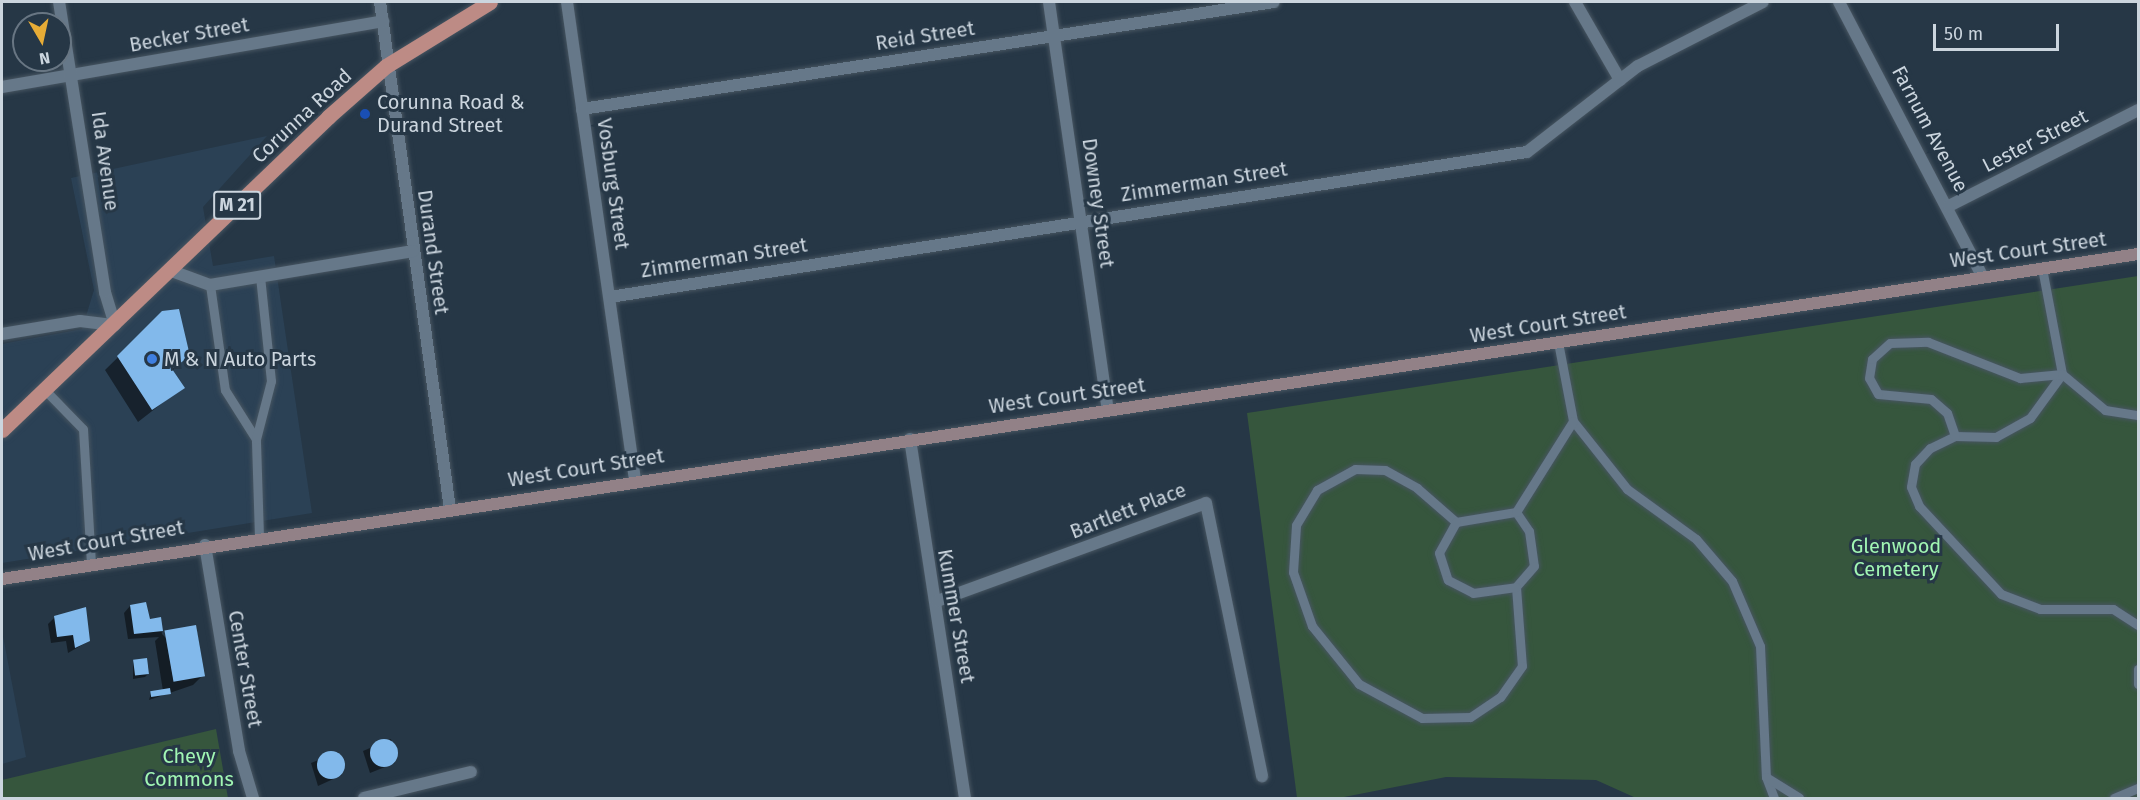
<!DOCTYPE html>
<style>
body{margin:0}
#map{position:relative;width:2140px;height:800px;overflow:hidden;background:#263746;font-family:"Fira Sans",sans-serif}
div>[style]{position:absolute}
.built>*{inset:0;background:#2b4155}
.green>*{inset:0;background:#36563d}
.shadow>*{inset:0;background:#0007}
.building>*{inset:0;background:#82b9eb;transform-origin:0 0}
.round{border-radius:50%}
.roads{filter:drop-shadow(0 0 2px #475561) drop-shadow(0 0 2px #475561)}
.lane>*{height:9px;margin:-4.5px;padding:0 4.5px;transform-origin:4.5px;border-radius:4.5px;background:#667889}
.street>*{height:12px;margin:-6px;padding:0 6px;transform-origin:6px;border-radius:6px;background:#667889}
.secondary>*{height:12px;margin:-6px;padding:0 6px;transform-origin:6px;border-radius:6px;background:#928187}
.primary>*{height:15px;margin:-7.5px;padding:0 7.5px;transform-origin:7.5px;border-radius:7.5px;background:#bd8b85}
.dots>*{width:16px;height:16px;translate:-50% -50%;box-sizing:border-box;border:3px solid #263746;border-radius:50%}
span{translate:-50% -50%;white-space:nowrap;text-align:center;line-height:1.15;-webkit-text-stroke:6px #263746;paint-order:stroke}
.shield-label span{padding:2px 4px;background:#263746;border:2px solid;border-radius:4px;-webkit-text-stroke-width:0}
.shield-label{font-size:18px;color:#cbd5de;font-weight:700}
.street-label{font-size:20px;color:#cbd5de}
.poi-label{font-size:20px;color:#cbd5de}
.left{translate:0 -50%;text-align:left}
.park-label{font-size:20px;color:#a1f6b3}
.frame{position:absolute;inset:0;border:3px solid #cbd5de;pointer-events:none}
.north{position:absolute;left:12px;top:12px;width:60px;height:60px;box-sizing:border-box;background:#263746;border:2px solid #687683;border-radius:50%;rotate:171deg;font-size:16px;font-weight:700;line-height:24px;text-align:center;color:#cbd5de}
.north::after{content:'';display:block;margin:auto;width:21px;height:27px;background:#e7ac36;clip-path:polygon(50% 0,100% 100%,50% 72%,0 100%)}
.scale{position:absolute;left:1933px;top:24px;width:126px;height:27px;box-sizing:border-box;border:3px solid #cbd5de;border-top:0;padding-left:8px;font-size:18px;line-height:21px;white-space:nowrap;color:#cbd5de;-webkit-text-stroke:4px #263746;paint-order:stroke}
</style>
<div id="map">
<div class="built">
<div style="clip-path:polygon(267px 136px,203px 207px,213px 266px,274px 256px,312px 513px,2px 563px,2px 344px,82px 329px,94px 290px,71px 178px)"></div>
<div style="clip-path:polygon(2px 631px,26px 757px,2px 764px)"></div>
</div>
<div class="green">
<div style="clip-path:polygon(2138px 276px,2138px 798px,1636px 798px,1596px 780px,1446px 777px,1339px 798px,1297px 798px,1247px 413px)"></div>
<div style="clip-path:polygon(216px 729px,228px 798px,2px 798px,2px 780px)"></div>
</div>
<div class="shadow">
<div style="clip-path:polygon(163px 313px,188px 355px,172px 371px,183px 387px,138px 422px,105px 370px)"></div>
<div style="clip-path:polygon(130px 606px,149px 621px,160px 619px,162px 634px,203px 675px,193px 685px,149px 700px,151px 693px,163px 691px,155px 641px,159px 637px,128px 639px,124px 613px)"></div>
<div style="clip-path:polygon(55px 617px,89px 641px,68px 653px,66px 641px,51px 643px,48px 624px)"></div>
<div style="clip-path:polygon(133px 662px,148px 674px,145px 677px,133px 679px)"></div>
<div style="clip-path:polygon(391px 739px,395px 763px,370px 773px,363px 751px)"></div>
<div style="clip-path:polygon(338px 752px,342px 775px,318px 786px,311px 763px)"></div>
</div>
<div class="building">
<div style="clip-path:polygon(179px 309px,190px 356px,172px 369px,185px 388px,152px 410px,117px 356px,162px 311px)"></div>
<div style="clip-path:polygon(146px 602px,150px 619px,161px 617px,163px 631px,134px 634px,130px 605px)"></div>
<div style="clip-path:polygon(86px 607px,90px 641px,75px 648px,73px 635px,57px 637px,54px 616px)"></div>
<div style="left:196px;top:625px;width:52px;height:32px;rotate:80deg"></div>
<div style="left:147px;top:658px;width:16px;height:14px;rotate:83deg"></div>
<div style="left:170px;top:688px;width:6px;height:20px;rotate:81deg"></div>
<div class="round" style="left:370px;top:739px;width:28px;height:28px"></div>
<div class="round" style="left:317px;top:751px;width:28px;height:28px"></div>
</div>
<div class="roads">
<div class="lane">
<div style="left:2042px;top:268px;width:108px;rotate:79.3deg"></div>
<div style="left:2062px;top:374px;width:54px;rotate:126deg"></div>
<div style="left:2030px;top:418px;width:39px;rotate:151deg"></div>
<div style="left:1996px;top:437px;width:41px;rotate:-178.6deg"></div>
<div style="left:1955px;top:436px;width:28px;rotate:154deg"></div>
<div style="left:1930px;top:448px;width:22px;rotate:133deg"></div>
<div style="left:1915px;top:464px;width:23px;rotate:100deg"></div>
<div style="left:1911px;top:487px;width:21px;rotate:67deg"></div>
<div style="left:1919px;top:506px;width:120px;rotate:47deg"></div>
<div style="left:2001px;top:594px;width:42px;rotate:21deg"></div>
<div style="left:2040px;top:609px;width:73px"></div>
<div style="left:2113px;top:609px;width:30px;rotate:33deg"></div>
<div style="left:210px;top:285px;width:106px;rotate:81.9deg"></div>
<div style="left:225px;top:390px;width:58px;rotate:57.7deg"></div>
<div style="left:1558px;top:342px;width:80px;rotate:79.2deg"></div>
<div style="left:1573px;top:421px;width:87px;rotate:51.5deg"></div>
<div style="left:1627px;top:489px;width:85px;rotate:35.9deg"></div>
<div style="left:1696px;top:539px;width:55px;rotate:49.4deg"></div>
<div style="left:1732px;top:581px;width:71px;rotate:66.7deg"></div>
<div style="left:1760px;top:646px;width:131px;rotate:87.4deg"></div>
<div style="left:1766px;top:777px;width:22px;rotate:69deg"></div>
<div style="left:43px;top:388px;width:57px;rotate:45.7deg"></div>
<div style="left:83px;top:429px;width:135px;rotate:86.6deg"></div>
<div style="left:1955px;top:436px;width:24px;rotate:-109deg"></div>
<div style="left:1947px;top:413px;width:21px;rotate:-139deg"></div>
<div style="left:1931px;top:399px;width:53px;rotate:-174.6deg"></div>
<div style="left:1878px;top:394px;width:18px;rotate:-119deg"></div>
<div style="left:1869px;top:378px;width:19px;rotate:-81deg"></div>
<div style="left:1872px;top:359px;width:24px;rotate:-42deg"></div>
<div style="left:1890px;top:343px;width:38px;rotate:-2deg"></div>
<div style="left:1928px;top:342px;width:99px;rotate:21.4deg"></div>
<div style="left:2020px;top:378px;width:42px;rotate:-5.4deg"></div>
<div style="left:2062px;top:374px;width:56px;rotate:39.9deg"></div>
<div style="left:2105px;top:410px;width:33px;rotate:9deg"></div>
<div style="left:1516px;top:512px;width:23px;rotate:56deg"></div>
<div style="left:1529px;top:531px;width:35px;rotate:82deg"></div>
<div style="left:1534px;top:566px;width:28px;rotate:131deg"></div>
<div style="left:1516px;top:587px;width:79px;rotate:85.7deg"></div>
<div style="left:1522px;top:666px;width:38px;rotate:125deg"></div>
<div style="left:1500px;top:697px;width:36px;rotate:146deg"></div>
<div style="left:1470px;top:717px;width:48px;rotate:178.8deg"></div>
<div style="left:1422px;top:718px;width:72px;rotate:-151.6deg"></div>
<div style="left:1359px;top:684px;width:75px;rotate:-129deg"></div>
<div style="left:1312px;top:626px;width:57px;rotate:-109.4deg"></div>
<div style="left:1293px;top:572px;width:47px;rotate:-86.3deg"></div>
<div style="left:1296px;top:525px;width:41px;rotate:-59deg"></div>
<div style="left:1317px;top:490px;width:43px;rotate:-28.9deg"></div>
<div style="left:1355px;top:469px;width:30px;rotate:2deg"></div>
<div style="left:1385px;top:470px;width:37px;rotate:29deg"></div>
<div style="left:1417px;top:488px;width:52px;rotate:41.1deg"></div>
<div style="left:1456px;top:522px;width:61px;rotate:-9.5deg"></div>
<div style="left:1516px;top:512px;width:107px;rotate:-57.9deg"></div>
<div style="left:1456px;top:522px;width:35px;rotate:119deg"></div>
<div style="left:1439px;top:553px;width:28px;rotate:72deg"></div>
<div style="left:1448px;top:580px;width:28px;rotate:27deg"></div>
<div style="left:1473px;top:593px;width:43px;rotate:-7.9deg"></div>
<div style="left:259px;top:537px;width:98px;rotate:-91.8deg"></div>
<div style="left:256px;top:439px;width:60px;rotate:-75.5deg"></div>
<div style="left:271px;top:381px;width:106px;rotate:-96deg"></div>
<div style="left:2138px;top:669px;width:15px;rotate:90deg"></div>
<div style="left:1766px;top:777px;width:39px;rotate:32deg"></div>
<div style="left:2114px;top:798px;width:26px;rotate:-23deg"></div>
</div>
<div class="street">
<div style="left:380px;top:2px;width:512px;rotate:82.14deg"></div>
<div style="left:567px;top:2px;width:482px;rotate:81.9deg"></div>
<div style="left:1049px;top:2px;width:411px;rotate:81.8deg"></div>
<div style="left:1575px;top:2px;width:90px;rotate:60deg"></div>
<div style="left:1839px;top:2px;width:310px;rotate:62.4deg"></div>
<div style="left:2px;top:87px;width:387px;rotate:-9.8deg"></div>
<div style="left:582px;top:109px;width:700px;rotate:-8.79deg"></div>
<div style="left:1949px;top:206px;width:212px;rotate:-26.9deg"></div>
<div style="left:169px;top:270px;width:44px;rotate:20.1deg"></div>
<div style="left:210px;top:285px;width:206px;rotate:-9.5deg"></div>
<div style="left:610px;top:297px;width:928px;rotate:-8.99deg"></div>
<div style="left:1527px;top:152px;width:140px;rotate:-37.8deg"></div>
<div style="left:1638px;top:66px;width:140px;rotate:-27.1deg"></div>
<div style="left:2px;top:334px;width:79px;rotate:-9.5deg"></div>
<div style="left:80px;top:321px;width:35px;rotate:7deg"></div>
<div style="left:115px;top:325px;width:34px;rotate:-107deg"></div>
<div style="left:105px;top:292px;width:294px;rotate:-99deg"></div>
<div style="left:910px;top:439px;width:363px;rotate:81.3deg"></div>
<div style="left:205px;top:545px;width:209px;rotate:80.6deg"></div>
<div style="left:239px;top:751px;width:49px;rotate:73.4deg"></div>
<div style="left:937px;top:601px;width:286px;rotate:-20deg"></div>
<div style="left:1206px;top:503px;width:279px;rotate:78.4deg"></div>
<div style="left:364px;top:798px;width:110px;rotate:-13.7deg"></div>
</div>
<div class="secondary">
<div style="left:2px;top:579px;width:2161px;rotate:-8.65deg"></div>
</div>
<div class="primary">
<div style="left:2px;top:430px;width:452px;rotate:-43.8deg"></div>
<div style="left:328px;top:117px;width:77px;rotate:-41.3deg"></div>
<div style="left:386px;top:66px;width:122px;rotate:-31.6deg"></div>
</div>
</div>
<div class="dots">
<div style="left:365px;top:114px;background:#1a4fb4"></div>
<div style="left:152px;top:359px;background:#3f7fe0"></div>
</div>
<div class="shield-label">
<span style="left:237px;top:205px">M 21</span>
</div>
<div class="street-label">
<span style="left:189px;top:35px;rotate:-10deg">Becker Street</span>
<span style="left:925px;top:36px;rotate:-9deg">Reid Street</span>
<span style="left:302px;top:116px;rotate:-43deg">Corunna Road</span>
<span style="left:1930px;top:129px;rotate:62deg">Farnum Avenue</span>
<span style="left:2035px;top:141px;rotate:-27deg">Lester Street</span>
<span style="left:105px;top:161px;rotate:82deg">Ida Avenue</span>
<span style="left:1204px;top:182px;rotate:-9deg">Zimmerman Street</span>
<span style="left:613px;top:184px;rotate:82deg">Vosburg Street</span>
<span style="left:1098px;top:203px;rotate:82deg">Downey Street</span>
<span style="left:2028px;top:250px;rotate:-8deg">West Court Street</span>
<span style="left:433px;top:252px;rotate:82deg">Durand Street</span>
<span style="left:724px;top:258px;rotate:-9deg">Zimmerman Street</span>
<span style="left:1548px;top:324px;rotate:-9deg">West Court Street</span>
<span style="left:1067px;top:396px;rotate:-8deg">West Court Street</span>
<span style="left:586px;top:468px;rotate:-9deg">West Court Street</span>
<span style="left:1128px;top:511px;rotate:-21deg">Bartlett Place</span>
<span style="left:106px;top:541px;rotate:-10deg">West Court Street</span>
<span style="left:956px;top:616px;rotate:80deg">Kummer Street</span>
<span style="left:245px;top:669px;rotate:80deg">Center Street</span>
</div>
<div class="poi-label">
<span class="left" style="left:377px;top:114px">Corunna Road &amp;<br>Durand Street</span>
<span class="left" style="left:164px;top:359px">M &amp; N Auto Parts</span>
</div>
<div class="park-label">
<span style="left:1896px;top:558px">Glenwood<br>Cemetery</span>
<span style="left:189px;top:768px">Chevy<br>Commons</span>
</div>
<div class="frame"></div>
<div class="north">N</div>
<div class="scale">50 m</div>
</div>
